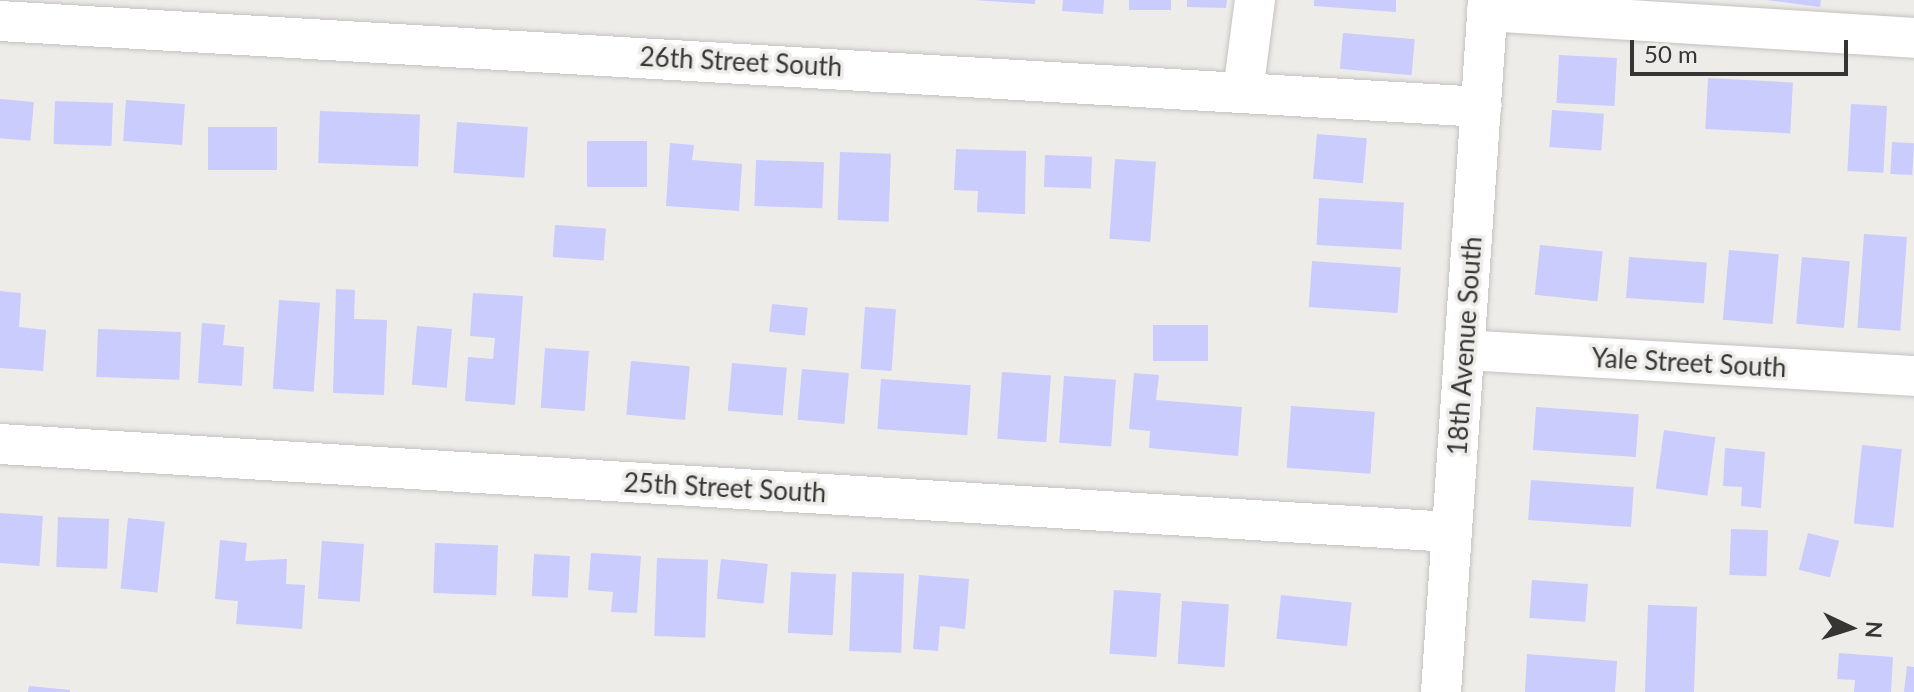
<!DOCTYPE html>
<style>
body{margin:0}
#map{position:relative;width:1914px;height:692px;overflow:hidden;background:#edece9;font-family:Lato,sans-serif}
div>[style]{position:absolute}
.building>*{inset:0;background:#c9ccfc;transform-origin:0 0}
.roads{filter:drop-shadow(0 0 2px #c4c2bf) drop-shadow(0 0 2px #c4c2bf)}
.minor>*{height:40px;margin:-20px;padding:0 20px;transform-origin:20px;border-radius:20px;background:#fff}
span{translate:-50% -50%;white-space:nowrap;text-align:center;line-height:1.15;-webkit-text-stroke:7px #edece9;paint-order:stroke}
.street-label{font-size:26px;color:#363534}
.north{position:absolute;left:1810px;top:588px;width:80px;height:80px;-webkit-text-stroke:6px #edece9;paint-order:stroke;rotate:94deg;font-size:22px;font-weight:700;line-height:32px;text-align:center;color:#363534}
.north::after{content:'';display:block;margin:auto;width:28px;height:36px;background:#363534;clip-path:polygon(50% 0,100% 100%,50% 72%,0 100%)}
.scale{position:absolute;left:1630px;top:40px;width:218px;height:36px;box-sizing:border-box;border:4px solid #363534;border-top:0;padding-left:10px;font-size:24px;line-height:28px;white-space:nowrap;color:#363534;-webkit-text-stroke:6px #edece9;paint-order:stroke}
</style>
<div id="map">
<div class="building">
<div style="clip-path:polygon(974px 0,1035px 0,1035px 4px)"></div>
<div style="clip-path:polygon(1063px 0,1104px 0,1103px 14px,1062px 11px)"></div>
<div style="left:1129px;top:0;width:42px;height:10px"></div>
<div style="clip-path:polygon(1187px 0,1227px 0,1226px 8px,1187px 7px)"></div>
<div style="clip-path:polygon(1314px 0,1396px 0,1396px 12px,1314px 6px)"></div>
<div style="clip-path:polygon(1766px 0,1821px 0,1820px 7px)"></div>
<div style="left:1343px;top:33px;width:72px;height:36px;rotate:5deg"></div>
<div style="left:1559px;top:55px;width:58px;height:48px;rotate:3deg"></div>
<div style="left:1708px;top:78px;width:85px;height:51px;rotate:3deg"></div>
<div style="left:0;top:99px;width:34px;height:39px;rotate:5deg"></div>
<div style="left:126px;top:100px;width:59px;height:41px;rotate:4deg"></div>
<div style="left:55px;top:101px;width:58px;height:43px;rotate:2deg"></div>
<div style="left:1851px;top:104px;width:36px;height:67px;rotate:3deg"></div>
<div style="left:1552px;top:110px;width:52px;height:37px;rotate:4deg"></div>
<div style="left:320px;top:111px;width:100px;height:52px;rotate:2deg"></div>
<div style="left:457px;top:122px;width:71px;height:51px;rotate:4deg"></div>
<div style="left:208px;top:127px;width:69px;height:43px"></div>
<div style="left:1317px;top:134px;width:50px;height:45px;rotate:5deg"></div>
<div style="left:587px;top:141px;width:60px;height:46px"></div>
<div style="left:1892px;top:142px;width:22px;height:32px;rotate:3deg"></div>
<div style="clip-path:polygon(670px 143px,694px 145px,692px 160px,742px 164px,739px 211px,666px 206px)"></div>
<div style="clip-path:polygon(956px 149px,1026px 151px,1025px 214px,977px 212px,978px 191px,954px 190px)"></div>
<div style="left:840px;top:152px;width:51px;height:68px;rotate:2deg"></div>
<div style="left:1045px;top:155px;width:47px;height:32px;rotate:2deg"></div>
<div style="left:1115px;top:159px;width:41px;height:80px;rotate:4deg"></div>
<div style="left:756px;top:160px;width:68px;height:46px;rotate:2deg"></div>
<div style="left:1319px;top:198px;width:85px;height:47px;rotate:3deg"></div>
<div style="left:555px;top:225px;width:51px;height:32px;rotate:4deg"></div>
<div style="left:1864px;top:234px;width:43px;height:94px;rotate:4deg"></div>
<div style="left:1540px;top:245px;width:63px;height:50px;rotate:6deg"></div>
<div style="left:1729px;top:250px;width:50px;height:70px;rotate:5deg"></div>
<div style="left:1629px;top:257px;width:78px;height:41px;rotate:4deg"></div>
<div style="left:1802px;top:257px;width:48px;height:67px;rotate:5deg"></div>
<div style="left:1312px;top:261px;width:89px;height:46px;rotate:4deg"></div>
<div style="clip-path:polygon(336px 289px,355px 290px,354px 319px,387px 320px,384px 395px,333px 393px)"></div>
<div style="clip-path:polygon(0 291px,21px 293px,19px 327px,46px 330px,43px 371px,0 368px)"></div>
<div style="clip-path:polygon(473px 293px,523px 296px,515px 405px,465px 401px,468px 357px,493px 359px,495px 338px,470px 336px)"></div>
<div style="left:279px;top:300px;width:41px;height:89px;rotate:4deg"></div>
<div style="left:772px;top:304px;width:36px;height:28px;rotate:6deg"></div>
<div style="left:865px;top:307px;width:31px;height:62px;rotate:4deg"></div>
<div style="clip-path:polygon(202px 323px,225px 325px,223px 345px,244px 347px,242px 386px,198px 383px)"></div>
<div style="left:1153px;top:325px;width:55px;height:36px"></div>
<div style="left:417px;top:326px;width:35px;height:59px;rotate:5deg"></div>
<div style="left:98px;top:329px;width:83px;height:48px;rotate:2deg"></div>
<div style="left:545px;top:348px;width:44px;height:60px;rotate:4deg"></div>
<div style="left:631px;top:361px;width:59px;height:54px;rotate:5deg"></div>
<div style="left:732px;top:363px;width:55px;height:48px;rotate:5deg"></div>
<div style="left:802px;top:369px;width:47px;height:51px;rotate:5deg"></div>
<div style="left:1002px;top:372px;width:49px;height:67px;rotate:4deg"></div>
<div style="clip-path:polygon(1134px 373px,1159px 375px,1156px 400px,1242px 407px,1238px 456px,1149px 448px,1150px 431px,1129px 429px)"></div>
<div style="left:1064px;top:376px;width:52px;height:67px;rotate:4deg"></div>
<div style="left:881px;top:379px;width:90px;height:50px;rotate:4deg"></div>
<div style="left:1291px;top:406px;width:84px;height:62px;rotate:4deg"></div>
<div style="left:1536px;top:407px;width:103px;height:43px;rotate:4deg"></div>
<div style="left:1664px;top:430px;width:52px;height:59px;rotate:8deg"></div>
<div style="left:1862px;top:445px;width:40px;height:79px;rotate:6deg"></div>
<div style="clip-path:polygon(1725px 448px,1765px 452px,1761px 508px,1741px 506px,1742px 487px,1723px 486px)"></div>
<div style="left:1531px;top:480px;width:103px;height:40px;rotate:4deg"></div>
<div style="left:0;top:513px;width:43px;height:50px;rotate:4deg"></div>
<div style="left:58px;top:517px;width:51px;height:50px;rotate:2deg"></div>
<div style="left:128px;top:518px;width:37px;height:71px;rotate:6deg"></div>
<div style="left:1731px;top:529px;width:37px;height:46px;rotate:2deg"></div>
<div style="left:1808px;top:533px;width:32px;height:38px;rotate:14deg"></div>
<div style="clip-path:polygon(220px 540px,247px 543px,245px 561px,287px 559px,286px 584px,305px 585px,302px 629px,236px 624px,238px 601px,215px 599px)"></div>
<div style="left:322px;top:541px;width:42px;height:58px;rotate:4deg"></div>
<div style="left:435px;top:543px;width:63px;height:50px;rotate:2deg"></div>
<div style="clip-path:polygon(591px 553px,641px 556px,637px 613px,611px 612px,613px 592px,588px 590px)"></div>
<div style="left:534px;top:554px;width:36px;height:42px;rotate:3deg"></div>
<div style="left:657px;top:558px;width:51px;height:78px;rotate:2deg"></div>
<div style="left:721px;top:559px;width:47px;height:40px;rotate:6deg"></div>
<div style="left:791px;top:572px;width:45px;height:61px;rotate:3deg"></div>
<div style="left:852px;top:572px;width:52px;height:79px;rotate:2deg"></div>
<div style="clip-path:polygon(919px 575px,969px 579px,965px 629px,940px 626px,938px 651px,913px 649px)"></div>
<div style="left:1532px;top:580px;width:56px;height:38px;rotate:4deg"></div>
<div style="left:1114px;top:590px;width:47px;height:64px;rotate:4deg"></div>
<div style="left:1281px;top:595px;width:71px;height:44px;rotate:6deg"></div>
<div style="left:1182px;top:601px;width:47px;height:63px;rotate:4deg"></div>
<div style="left:1648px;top:605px;width:49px;height:87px;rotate:2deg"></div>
<div style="clip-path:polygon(1839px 653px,1893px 657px,1891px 692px,1854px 692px,1855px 680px,1837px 679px)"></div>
<div style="clip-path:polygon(1527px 654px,1617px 661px,1615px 692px,1525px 692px)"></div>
<div style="clip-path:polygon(1907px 666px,1914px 667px,1914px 692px,1904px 692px)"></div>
<div style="clip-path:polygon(29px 686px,70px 690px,70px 692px,28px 692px)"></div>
</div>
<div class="roads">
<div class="minor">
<div style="left:1487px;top:11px;width:428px;rotate:3.6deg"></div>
<div style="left:0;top:21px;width:1484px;rotate:3.32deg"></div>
<div style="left:1243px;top:92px;width:93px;rotate:-82.6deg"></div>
<div style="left:1464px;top:350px;width:451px;rotate:3.3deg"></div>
<div style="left:0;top:444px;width:1454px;rotate:3.47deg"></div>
<div style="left:1441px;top:692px;width:694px;rotate:-86.11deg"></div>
</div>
</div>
<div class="street-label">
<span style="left:741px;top:62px;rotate:3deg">26th Street South</span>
<span style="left:1465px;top:346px;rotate:-86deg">18th Avenue South</span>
<span style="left:1689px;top:363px;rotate:3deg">Yale Street South</span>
<span style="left:725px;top:488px;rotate:3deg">25th Street South</span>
</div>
<div class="north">N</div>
<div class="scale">50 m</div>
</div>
